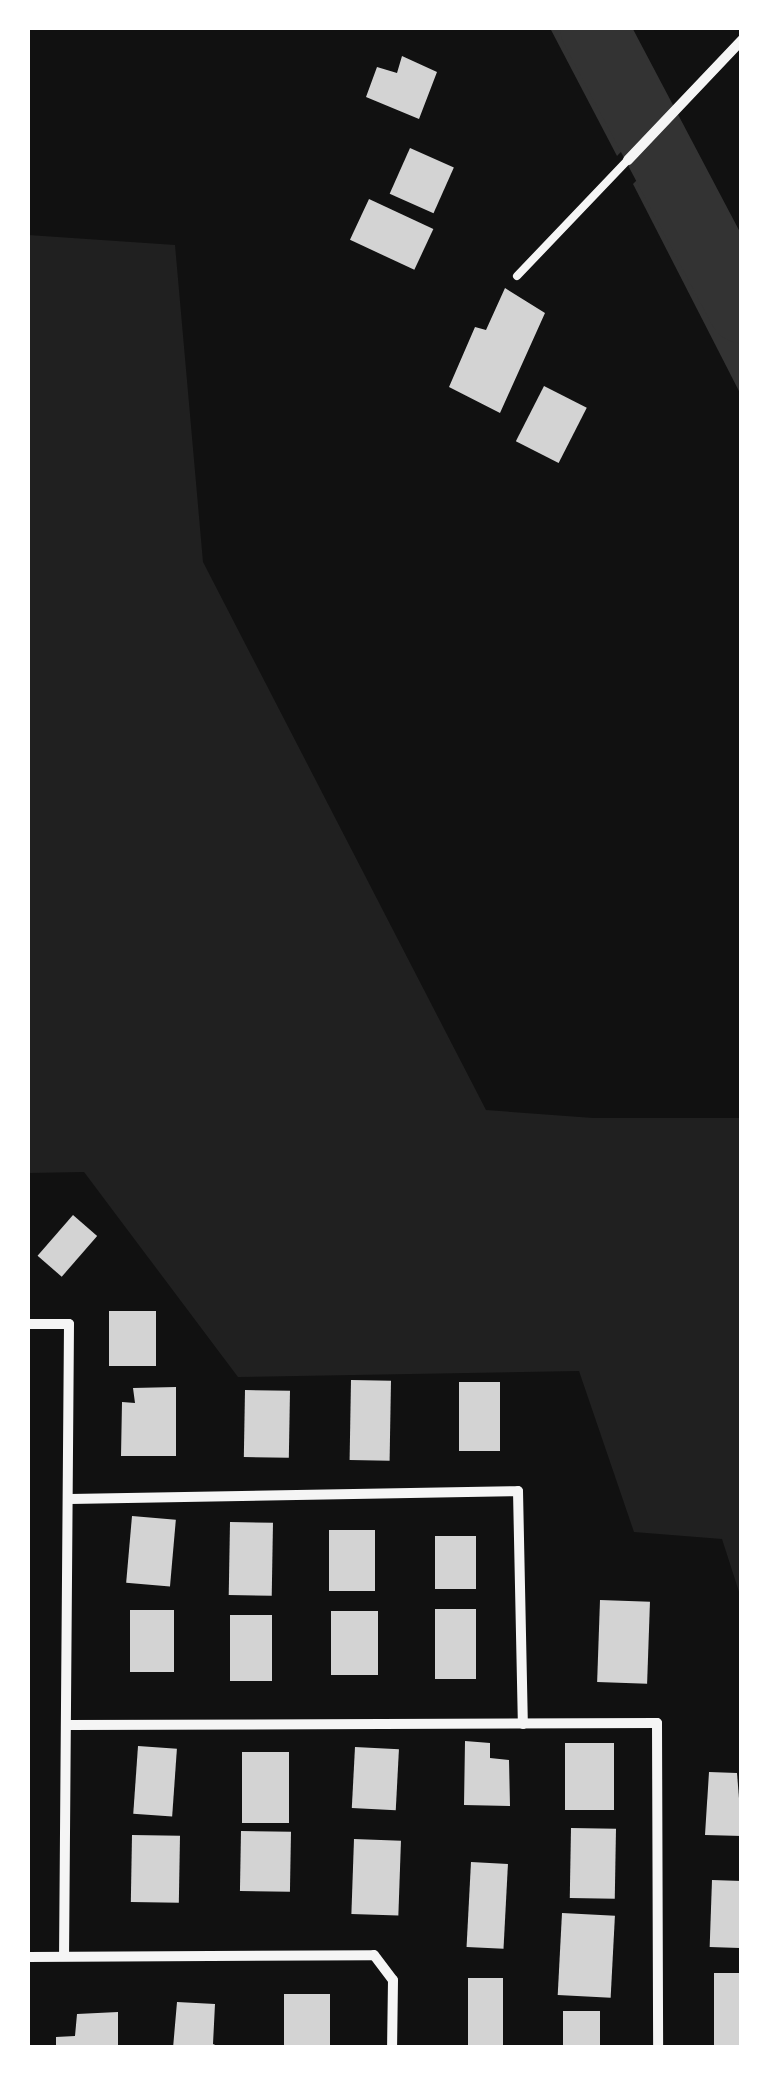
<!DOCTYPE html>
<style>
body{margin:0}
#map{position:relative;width:769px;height:2075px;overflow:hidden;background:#111;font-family:"Crimson Pro",serif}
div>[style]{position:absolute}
.green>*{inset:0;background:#202020}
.water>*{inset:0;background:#333}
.river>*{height:68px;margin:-34px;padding:0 34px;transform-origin:34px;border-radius:34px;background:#333}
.building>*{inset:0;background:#d3d3d3;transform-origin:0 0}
.service>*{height:8px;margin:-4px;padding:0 4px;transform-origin:4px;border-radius:4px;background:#f5f5f5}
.minor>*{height:10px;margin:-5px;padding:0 5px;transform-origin:5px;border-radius:5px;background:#f5f5f5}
span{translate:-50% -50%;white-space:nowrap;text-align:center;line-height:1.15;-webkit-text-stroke:8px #fff;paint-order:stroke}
.frame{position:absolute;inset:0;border:30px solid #fff;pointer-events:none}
</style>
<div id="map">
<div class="green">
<div style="clip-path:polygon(28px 235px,175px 245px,203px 562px,486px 1110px,593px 1118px,741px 1118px,741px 1598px,722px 1539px,634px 1532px,579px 1371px,238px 1377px,84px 1172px,28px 1173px)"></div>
</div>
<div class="water">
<div style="clip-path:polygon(550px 28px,609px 28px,655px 116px,617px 156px)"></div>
<div style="clip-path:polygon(674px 143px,741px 272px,741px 395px,633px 184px)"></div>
</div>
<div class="river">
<div style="left:594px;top:28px;width:318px;rotate:62.2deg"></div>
</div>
<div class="building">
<div style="clip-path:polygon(402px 56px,437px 72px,419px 119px,366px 97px,377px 67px,397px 73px)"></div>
<div style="left:410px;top:148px;width:48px;height:50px;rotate:24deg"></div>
<div style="left:369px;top:199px;width:71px;height:45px;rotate:25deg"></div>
<div style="clip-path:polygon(505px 288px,545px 313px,500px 413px,449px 387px,475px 327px,486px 330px)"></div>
<div style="left:544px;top:386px;width:48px;height:62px;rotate:27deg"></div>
<div style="left:73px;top:1215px;width:32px;height:54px;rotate:41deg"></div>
<div style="left:109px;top:1311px;width:47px;height:55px"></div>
<div style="left:351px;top:1380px;width:40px;height:80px;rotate:1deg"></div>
<div style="left:500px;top:1382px;width:69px;height:41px;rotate:90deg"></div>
<div style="clip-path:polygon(176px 1387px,176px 1456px,121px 1456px,122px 1402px,135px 1403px,133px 1388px)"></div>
<div style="left:245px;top:1390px;width:45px;height:67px;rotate:1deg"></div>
<div style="left:132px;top:1516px;width:44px;height:67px;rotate:5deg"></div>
<div style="left:230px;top:1522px;width:43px;height:73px;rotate:1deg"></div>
<div style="left:329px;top:1530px;width:46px;height:61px"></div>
<div style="left:435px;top:1536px;width:41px;height:53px"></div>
<div style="left:600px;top:1600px;width:50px;height:82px;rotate:2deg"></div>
<div style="left:435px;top:1609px;width:41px;height:70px"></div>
<div style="left:130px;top:1610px;width:44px;height:62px"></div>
<div style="left:331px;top:1611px;width:47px;height:64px"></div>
<div style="left:272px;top:1615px;width:66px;height:42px;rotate:90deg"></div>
<div style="clip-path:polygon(465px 1741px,490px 1743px,490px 1758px,509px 1760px,510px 1806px,464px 1805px)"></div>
<div style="left:565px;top:1743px;width:49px;height:67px"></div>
<div style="left:138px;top:1746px;width:39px;height:68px;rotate:4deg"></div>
<div style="left:355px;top:1747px;width:44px;height:61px;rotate:3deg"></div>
<div style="left:242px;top:1752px;width:47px;height:71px"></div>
<div style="clip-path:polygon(709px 1772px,737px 1773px,742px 1836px,705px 1835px)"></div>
<div style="left:571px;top:1828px;width:45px;height:70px;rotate:1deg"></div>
<div style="left:241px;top:1831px;width:50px;height:60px;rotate:1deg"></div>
<div style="left:132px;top:1835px;width:48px;height:67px;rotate:1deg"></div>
<div style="left:354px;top:1839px;width:47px;height:75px;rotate:2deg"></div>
<div style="left:471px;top:1862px;width:37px;height:85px;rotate:3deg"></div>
<div style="left:712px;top:1880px;width:30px;height:67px;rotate:2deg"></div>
<div style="left:562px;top:1913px;width:53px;height:82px;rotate:3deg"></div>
<div style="left:714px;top:1973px;width:28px;height:75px"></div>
<div style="left:468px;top:1978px;width:35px;height:70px"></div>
<div style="left:284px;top:1994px;width:46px;height:54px"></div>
<div style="clip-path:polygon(177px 2002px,215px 2004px,213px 2044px,222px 2048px,173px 2048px)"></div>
<div style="left:563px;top:2011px;width:37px;height:37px"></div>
<div style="clip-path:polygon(118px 2012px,118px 2048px,56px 2048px,56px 2037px,75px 2036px,77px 2014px)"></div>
</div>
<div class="service">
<div style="left:517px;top:276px;width:161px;rotate:-46.3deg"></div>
</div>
<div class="minor">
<div style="left:628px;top:160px;width:166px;rotate:-46.5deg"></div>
<div style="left:28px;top:1324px;width:41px"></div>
<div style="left:69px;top:1324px;width:632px;rotate:90.45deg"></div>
<div style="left:70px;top:1499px;width:448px;rotate:-1deg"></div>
<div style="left:518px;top:1491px;width:233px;rotate:88.8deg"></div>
<div style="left:68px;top:1725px;width:589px;rotate:-0.19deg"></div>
<div style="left:657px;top:1723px;width:325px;rotate:89.8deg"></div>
<div style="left:28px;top:1957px;width:346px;rotate:-0.3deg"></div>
<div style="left:374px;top:1955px;width:31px;rotate:53deg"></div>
<div style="left:393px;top:1980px;width:68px;rotate:90.8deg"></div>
</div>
<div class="frame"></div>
</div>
